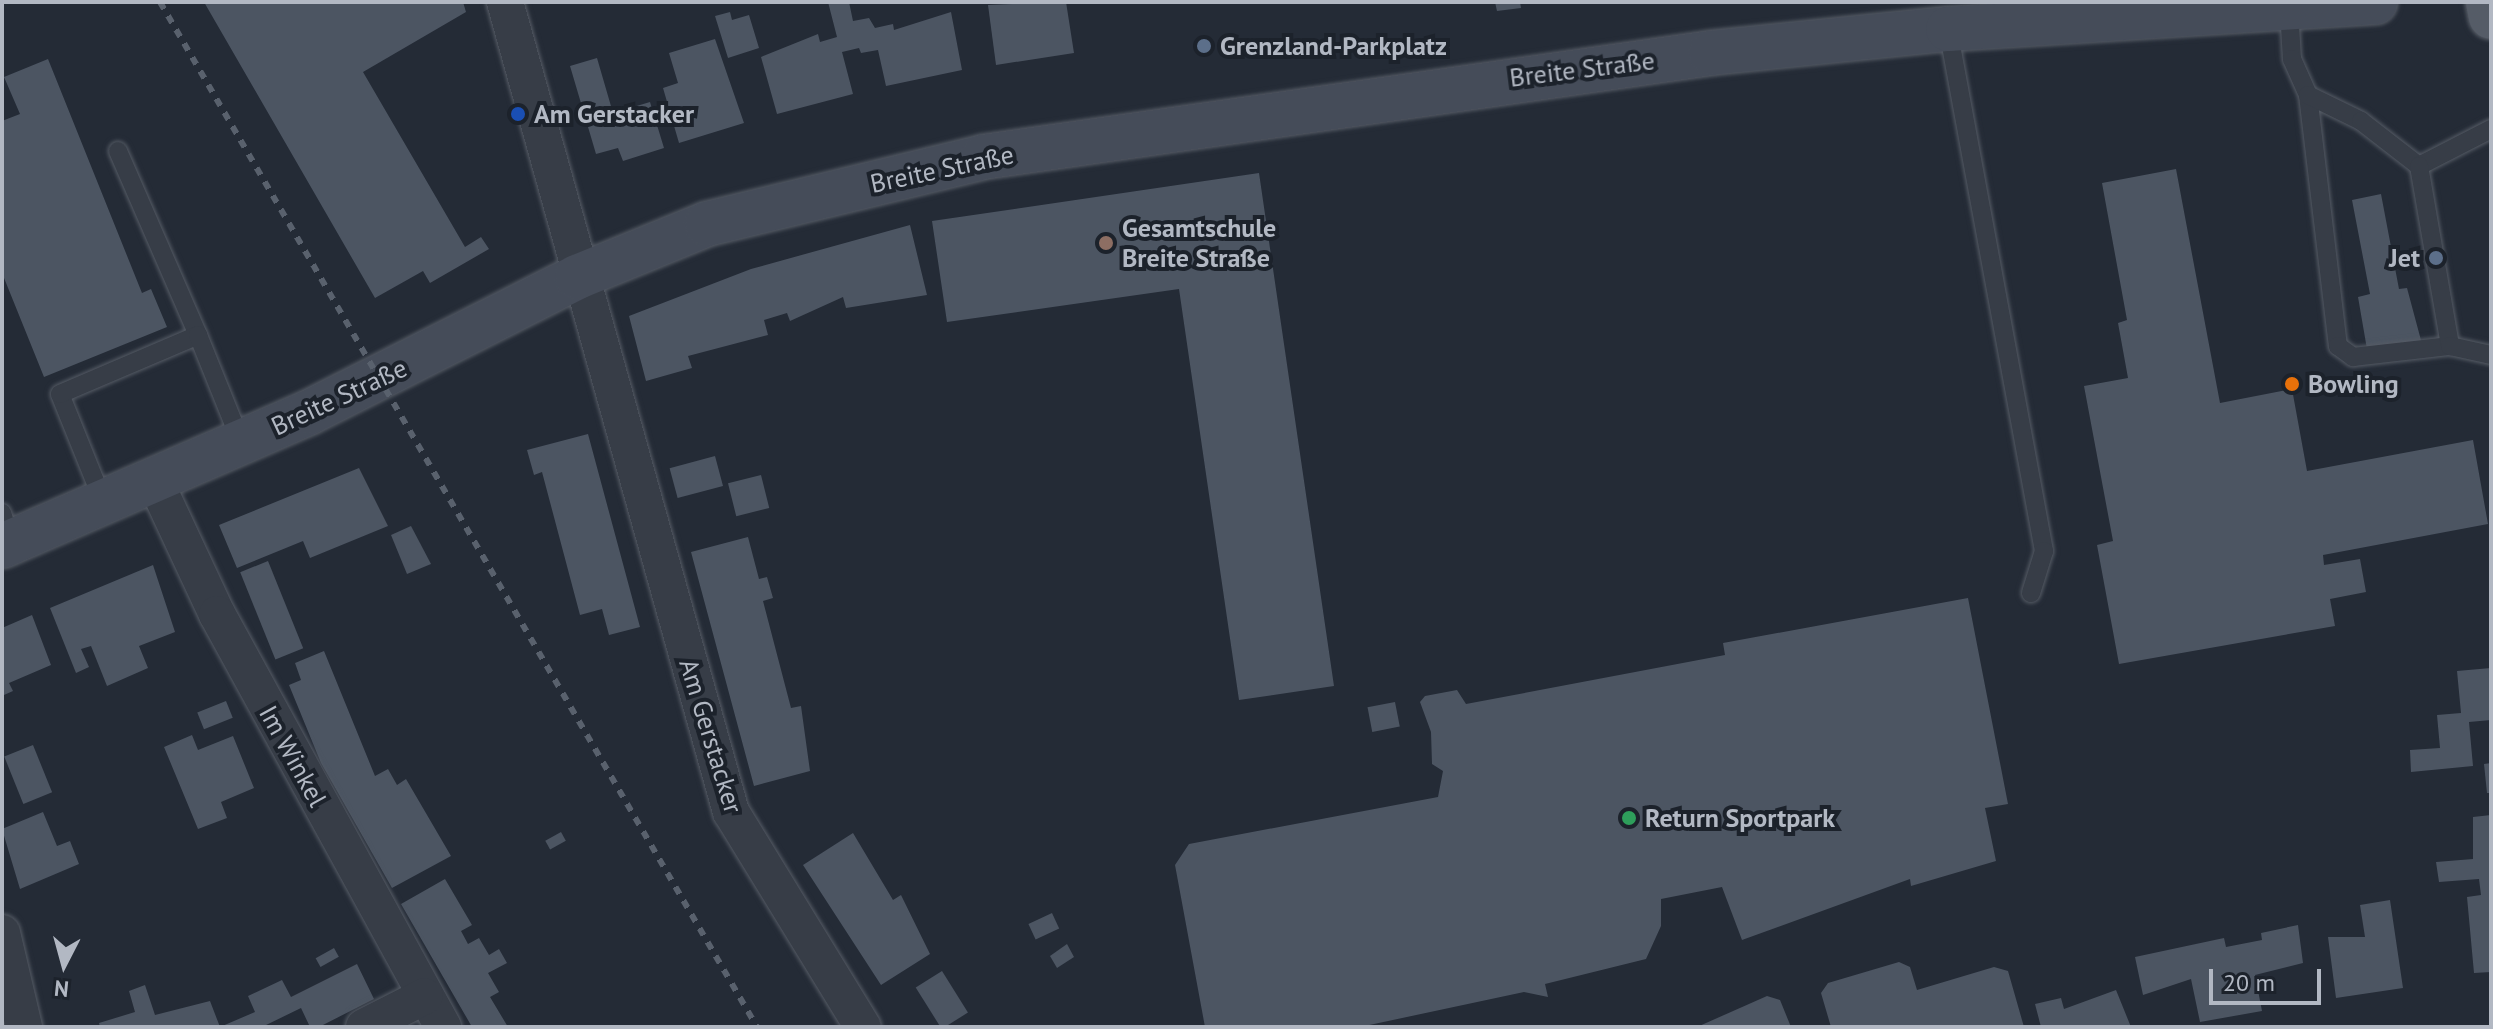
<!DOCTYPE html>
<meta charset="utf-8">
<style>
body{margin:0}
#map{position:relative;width:2493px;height:1029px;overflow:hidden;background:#242b36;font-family:"PT Sans",sans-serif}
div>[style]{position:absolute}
.building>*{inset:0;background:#4c5562;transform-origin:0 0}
.roads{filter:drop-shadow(0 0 2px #555b65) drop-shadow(0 0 2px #555b65)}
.lane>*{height:18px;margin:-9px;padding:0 9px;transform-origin:9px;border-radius:9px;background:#373d47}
.street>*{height:36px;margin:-18px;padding:0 18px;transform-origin:18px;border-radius:18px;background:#373d47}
.secondary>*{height:44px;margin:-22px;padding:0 22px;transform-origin:22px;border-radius:22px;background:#454c59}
.primary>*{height:44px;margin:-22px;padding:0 22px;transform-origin:22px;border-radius:22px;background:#555c67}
.rail>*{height:6px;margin-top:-3px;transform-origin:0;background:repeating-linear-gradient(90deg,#59616d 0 8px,transparent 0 16px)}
.dots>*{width:22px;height:22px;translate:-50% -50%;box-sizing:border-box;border:4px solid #1c222b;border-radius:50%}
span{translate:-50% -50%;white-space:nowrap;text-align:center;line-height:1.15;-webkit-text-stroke:8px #1c222b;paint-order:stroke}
.poi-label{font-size:26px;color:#b2b8c3;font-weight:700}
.left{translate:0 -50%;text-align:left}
.right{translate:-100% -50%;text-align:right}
.street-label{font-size:26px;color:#b2b8c3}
.frame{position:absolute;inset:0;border:4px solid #b2b8c3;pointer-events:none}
.north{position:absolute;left:24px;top:925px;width:80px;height:80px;-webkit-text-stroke:6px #1c222b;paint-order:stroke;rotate:186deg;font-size:22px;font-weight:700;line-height:32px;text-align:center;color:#b2b8c3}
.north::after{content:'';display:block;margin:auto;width:28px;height:36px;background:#b2b8c3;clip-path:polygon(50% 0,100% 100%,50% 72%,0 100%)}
.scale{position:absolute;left:2209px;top:969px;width:112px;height:36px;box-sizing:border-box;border:4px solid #b2b8c3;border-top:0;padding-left:10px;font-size:24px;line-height:28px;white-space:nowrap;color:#b2b8c3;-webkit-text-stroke:6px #1c222b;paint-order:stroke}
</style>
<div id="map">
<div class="building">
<div style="clip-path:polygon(204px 2px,463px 2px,466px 12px,363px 72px,465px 247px,481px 237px,489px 249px,430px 283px,423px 271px,375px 298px)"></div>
<div style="clip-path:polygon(828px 2px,849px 2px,853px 21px,869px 18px,875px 28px,893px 24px,894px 30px,951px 12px,962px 70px,886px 86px,878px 50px,861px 53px,859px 48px,842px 52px,853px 94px,777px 114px,761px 57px,818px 34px,820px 42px,837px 37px)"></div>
<div style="clip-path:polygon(1066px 2px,1074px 53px,996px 65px,988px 5px)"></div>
<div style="clip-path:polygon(1495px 2px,1520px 2px,1521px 8px,1497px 11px)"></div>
<div style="clip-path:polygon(730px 12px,732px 20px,749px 15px,759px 48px,728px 58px,715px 16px)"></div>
<div style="clip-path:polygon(715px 39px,744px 123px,679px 143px,663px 88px,678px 83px,669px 53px)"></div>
<div style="clip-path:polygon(597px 58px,613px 113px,650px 102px,664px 148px,623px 161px,618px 148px,596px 154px,570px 66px)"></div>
<div style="clip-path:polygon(48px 59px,142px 293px,151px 289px,167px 327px,44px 377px,2px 273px,2px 121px,20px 114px,4px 77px)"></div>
<div style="clip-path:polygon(2176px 169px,2220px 403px,2292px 389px,2307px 471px,2473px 440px,2488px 524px,2323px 555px,2324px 565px,2360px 559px,2366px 592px,2330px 599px,2335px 626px,2119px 664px,2097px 545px,2113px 541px,2084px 386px,2128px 378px,2118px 323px,2127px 320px,2102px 183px)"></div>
<div style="clip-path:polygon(1259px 173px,1334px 686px,1239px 700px,1179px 289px,947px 322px,932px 221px)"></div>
<div style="clip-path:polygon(2381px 194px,2399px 289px,2407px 288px,2422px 344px,2368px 355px,2358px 297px,2370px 294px,2352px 200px)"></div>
<div style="clip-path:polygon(910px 225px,927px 295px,846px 308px,843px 297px,790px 321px,787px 313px,764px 320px,768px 335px,688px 356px,692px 368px,646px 381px,629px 316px,751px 269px)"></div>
<div style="clip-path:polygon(588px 434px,640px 627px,609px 635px,602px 609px,580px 615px,542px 472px,534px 475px,527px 450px)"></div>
<div style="left:715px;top:456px;width:31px;height:47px;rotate:75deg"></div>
<div style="clip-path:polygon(359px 468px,388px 526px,310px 558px,303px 541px,237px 568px,219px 525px)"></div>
<div style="left:761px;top:475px;width:34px;height:34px;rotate:76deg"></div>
<div style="clip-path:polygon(411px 526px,431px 564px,407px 574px,391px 535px)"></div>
<div style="clip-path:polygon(748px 537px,759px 579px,767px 577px,773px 598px,763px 601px,791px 708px,801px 706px,810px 771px,754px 786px,691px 552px)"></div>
<div style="left:268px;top:561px;width:94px;height:30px;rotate:68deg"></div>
<div style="clip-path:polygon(153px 565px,175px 632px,139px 646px,148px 668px,107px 686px,91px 646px,81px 649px,89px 667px,76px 673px,50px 608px)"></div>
<div style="clip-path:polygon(1968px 598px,2008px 804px,1985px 808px,1996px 861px,1911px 886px,1910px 879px,1742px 940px,1722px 887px,1661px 899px,1661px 926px,1646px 959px,1545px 984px,1548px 997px,1524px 992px,1360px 1027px,1205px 1027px,1175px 865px,1189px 844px,1438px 797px,1443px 771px,1432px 764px,1431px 732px,1420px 702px,1425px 696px,1457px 690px,1466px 704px,1725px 655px,1723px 643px)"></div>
<div style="clip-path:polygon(32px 615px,51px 665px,9px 683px,13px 691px,4px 695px,2px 628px)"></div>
<div style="clip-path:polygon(324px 651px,375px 776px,388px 769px,397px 785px,406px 779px,451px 856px,392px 888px,321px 763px,289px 685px,301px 680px,295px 663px)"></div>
<div style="clip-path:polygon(2491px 668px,2491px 720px,2469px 722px,2473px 766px,2411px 772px,2410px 750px,2440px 748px,2437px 715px,2461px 713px,2457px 671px)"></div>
<div style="left:226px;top:701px;width:18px;height:31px;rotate:68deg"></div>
<div style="left:1395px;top:702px;width:25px;height:28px;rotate:79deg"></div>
<div style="clip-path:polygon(192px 735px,198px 750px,233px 736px,254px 788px,221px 802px,227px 818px,198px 829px,164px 747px)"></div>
<div style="left:33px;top:745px;width:51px;height:31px;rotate:68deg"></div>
<div style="clip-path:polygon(2491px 763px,2491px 793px,2487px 793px,2484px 764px)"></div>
<div style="clip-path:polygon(43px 812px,57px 846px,70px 841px,79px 864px,20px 889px,2px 829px)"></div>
<div style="clip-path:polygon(2491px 815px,2491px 972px,2474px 973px,2467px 897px,2481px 895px,2479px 879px,2439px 882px,2436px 862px,2473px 859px,2473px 817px)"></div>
<div style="left:561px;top:832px;width:10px;height:18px;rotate:61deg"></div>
<div style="clip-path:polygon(853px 833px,893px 900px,901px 895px,930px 954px,881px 985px,803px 865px)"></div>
<div style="clip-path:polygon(445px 879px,472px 925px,461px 931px,468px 944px,479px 938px,489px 955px,499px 949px,507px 963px,488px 973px,499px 992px,490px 997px,508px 1027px,472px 1027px,401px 904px)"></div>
<div style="clip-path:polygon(2390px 900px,2403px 988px,2336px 998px,2328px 937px,2365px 937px,2360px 905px)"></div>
<div style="left:1052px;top:913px;width:17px;height:26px;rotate:65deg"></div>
<div style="clip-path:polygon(2298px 925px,2303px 963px,2255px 975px,2262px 1011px,2200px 1022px,2191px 979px,2143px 995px,2135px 957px,2224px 938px,2226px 947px,2262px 940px,2261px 933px)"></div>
<div style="clip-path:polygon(1067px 944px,1074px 957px,1057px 968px,1050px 956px)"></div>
<div style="left:334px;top:948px;width:10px;height:21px;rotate:61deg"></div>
<div style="clip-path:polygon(1899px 962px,1910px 967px,1917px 990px,1994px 967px,2008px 971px,2024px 1027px,1831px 1027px,1821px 993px,1828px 983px)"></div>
<div style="clip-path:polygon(357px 964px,374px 999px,319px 1027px,310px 1027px,301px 1008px,262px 1027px,100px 1027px,99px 1023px,135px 1012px,129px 991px,145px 985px,155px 1015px,210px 1001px,220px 1027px,255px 1012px,248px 996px,282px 980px,291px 997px)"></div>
<div style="left:942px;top:971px;width:49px;height:31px;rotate:58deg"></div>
<div style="clip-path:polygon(2116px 990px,2131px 1027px,2041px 1027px,2035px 1004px,2061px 998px,2064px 1009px)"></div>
<div style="clip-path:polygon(1767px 996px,1780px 1000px,1791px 1027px,1697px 1027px)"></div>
</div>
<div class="roads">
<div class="lane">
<div style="left:2289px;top:9px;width:50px;rotate:86.6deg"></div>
<div style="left:2292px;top:59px;width:39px;rotate:66deg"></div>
<div style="left:2308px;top:95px;width:253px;rotate:83.2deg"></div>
<div style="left:2338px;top:346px;width:19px;rotate:36deg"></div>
<div style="left:2353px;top:357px;width:98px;rotate:-6.5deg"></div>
<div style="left:1948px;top:29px;width:531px;rotate:79.58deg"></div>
<div style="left:2044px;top:551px;width:44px;rotate:107.2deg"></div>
<div style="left:2308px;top:95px;width:59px;rotate:26.1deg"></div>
<div style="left:2361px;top:121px;width:73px;rotate:37.8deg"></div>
<div style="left:2491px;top:129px;width:81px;rotate:152.8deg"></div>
<div style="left:2419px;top:166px;width:183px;rotate:80.2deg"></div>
<div style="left:2450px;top:346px;width:42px;rotate:12.4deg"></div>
<div style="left:118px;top:151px;width:201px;rotate:66.5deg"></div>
<div style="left:103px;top:501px;width:115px;rotate:-111.9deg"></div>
<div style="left:60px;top:394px;width:150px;rotate:-23.1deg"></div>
<div style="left:198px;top:335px;width:115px;rotate:68.1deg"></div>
<div style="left:2px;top:513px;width:30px;rotate:73deg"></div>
</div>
<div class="street">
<div style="left:505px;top:2px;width:841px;rotate:74.41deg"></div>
<div style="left:731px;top:812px;width:252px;rotate:58.5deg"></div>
<div style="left:154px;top:479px;width:149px;rotate:65deg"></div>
<div style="left:217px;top:614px;width:471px;rotate:61.3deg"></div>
<div style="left:2px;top:933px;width:97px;rotate:76.8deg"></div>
<div style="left:364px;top:1027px;width:68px;rotate:-26.9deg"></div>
</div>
<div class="secondary">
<div style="left:2px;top:546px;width:336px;rotate:-23.5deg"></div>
<div style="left:310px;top:412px;width:299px;rotate:-26.8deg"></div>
<div style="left:577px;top:277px;width:140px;rotate:-22.2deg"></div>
<div style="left:707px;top:224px;width:284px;rotate:-13.6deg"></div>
<div style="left:983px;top:157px;width:735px;rotate:-8.13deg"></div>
<div style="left:1711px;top:53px;width:238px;rotate:-5.8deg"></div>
<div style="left:1948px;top:29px;width:428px;rotate:-3.6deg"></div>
</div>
<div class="primary">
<div style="left:2488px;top:2px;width:15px;rotate:79deg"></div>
</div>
</div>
<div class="rail">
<div style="left:160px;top:2px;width:1186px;rotate:59.78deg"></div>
</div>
<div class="dots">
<div style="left:1204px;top:46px;background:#5c6f8a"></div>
<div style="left:518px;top:114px;background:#1a4fb4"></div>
<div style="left:1106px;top:243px;background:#8d6e63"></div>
<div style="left:2436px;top:258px;background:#5c6f8a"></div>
<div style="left:2292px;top:384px;background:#e8710a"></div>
<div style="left:1629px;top:818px;background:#2e9e5b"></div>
</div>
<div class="poi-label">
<span class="left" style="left:1220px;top:46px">Grenzland-Parkplatz</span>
<span class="left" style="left:534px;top:114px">Am Gerstacker</span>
<span class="left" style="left:1122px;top:243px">Gesamtschule<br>Breite Straße</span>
<span class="right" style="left:2420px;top:258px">Jet</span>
<span class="left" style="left:2308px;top:384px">Bowling</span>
<span class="left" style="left:1645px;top:818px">Return Sportpark</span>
</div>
<div class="street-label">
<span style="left:1582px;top:69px;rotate:-7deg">Breite Straße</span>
<span style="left:942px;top:169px;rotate:-12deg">Breite Straße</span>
<span style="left:339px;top:397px;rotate:-25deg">Breite Straße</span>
<span style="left:711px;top:736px;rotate:73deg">Am Gerstacker</span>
<span style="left:293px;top:756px;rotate:61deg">Im Winkel</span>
</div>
<div class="frame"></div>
<div class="north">N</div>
<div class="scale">20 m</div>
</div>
